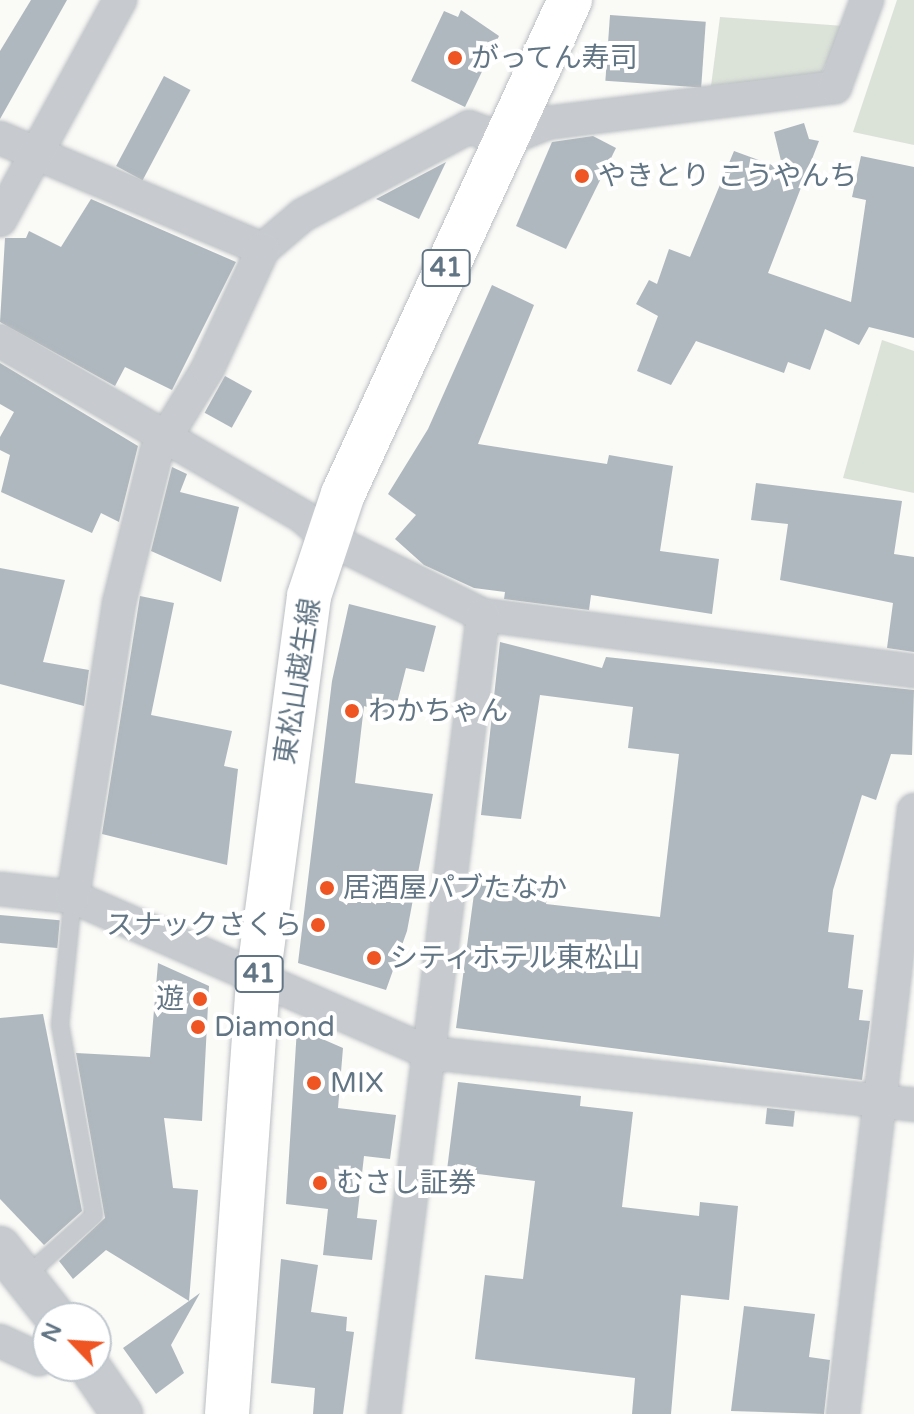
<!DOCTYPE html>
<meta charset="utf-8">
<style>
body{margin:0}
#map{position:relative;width:914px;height:1414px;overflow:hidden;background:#fafaf7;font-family:"Varela Round","Noto Sans JP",sans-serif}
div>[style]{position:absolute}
.green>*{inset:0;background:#dbe2d8}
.building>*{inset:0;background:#afb8be;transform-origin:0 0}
.roads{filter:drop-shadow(0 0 2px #babec2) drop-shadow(0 0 2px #babec2)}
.service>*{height:16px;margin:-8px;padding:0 8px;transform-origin:8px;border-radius:8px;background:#c7cbcf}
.minor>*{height:32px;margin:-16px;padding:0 16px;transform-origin:16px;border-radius:16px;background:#c7cbcf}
.tertiary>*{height:40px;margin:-20px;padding:0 20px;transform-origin:20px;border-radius:20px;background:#c7cbcf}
.primary>*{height:44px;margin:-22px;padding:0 22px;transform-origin:22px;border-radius:22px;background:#fff}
.dots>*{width:22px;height:22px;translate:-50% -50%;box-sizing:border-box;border:4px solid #fff;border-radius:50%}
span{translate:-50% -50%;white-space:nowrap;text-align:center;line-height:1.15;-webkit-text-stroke:8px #fff;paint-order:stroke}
.shield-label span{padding:2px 6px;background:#fff;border:2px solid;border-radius:6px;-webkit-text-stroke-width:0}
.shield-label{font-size:26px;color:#627584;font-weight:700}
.poi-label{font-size:28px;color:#627584}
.left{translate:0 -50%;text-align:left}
.right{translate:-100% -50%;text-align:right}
.street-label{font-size:28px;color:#627584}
.north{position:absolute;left:32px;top:1302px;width:80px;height:80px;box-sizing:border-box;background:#fff;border:2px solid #c0c8ce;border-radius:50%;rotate:295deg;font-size:22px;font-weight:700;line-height:32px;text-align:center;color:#627584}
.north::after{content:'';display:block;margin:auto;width:28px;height:36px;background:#ef5522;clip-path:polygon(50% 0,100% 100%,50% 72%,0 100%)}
</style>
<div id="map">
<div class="green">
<div style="clip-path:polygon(897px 0,914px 0,914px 145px,853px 132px)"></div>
<div style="clip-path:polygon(720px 17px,844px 26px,821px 74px,711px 86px)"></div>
<div style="clip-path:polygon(882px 340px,914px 351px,914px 493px,843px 478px)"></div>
</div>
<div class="building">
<div style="clip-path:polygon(31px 0,67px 0,0 119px,0 51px)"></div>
<div style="clip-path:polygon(461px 10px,499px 36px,465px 107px,411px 81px,444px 11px,458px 17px)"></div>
<div style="left:610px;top:15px;width:96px;height:66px;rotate:4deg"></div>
<div style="left:164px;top:76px;width:30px;height:102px;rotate:28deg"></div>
<div style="clip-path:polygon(804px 123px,809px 139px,819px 141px,768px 273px,851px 302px,866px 200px,852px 197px,861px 156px,914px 167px,914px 338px,869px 327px,859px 345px,825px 329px,810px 370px,788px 362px,784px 373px,696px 341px,671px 385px,637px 371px,658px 316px,636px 304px,649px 280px,657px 284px,669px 249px,690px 257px,734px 151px,783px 169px,774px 132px)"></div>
<div style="clip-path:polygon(593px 136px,616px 148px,566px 249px,516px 226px,552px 142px)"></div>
<div style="clip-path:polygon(446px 162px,419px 219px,376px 199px)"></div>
<div style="clip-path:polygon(91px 199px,236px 262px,172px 390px,125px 367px,115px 386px,0 322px,5px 238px,26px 238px,29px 231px,61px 247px)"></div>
<div style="clip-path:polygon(492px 285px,534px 305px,478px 444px,607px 464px,609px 455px,673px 466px,660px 551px,719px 559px,712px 614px,591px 595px,589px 610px,504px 599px,505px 592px,474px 588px,424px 565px,395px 539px,416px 515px,388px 494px,428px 429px)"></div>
<div style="clip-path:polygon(0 363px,138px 446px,119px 522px,101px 513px,92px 533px,1px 492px,10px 455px,0 450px,0 437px,14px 412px,0 404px)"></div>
<div style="left:225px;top:376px;width:31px;height:42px;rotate:29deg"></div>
<div style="clip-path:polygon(172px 467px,187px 474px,180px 492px,239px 507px,221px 582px,151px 551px)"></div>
<div style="clip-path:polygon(756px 483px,902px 501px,894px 554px,914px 557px,914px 652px,887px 648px,893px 603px,780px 580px,788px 524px,751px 520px)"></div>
<div style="clip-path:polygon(0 568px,65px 580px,43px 662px,89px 670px,84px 706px,0 684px)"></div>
<div style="clip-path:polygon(140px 596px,174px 603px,151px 715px,232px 731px,224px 766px,238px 769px,227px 865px,102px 834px)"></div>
<div style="clip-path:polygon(349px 604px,436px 626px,424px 672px,406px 668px,394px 715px,364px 706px,355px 783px,433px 794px,407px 931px,386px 990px,298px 963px,332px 681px)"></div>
<div style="clip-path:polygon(500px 642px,602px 668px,606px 657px,914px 690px,912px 755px,891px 754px,876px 800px,862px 795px,833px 890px,828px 932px,854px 935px,848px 988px,863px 990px,859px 1020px,870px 1021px,862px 1080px,456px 1028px,476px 879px,548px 888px,546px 904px,660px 917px,679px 754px,628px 748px,633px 707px,540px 695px,521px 819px,481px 815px)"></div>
<div style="left:0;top:915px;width:60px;height:28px;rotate:5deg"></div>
<div style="clip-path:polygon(158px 963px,209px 986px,202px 1121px,164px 1118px,173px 1188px,198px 1190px,189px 1301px,200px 1293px,171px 1345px,184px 1373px,156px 1394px,123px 1348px,189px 1301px,106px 1250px,73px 1279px,59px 1261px,105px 1218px,76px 1053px,150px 1057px)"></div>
<div style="clip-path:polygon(43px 1014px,82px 1211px,44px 1245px,0 1199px,0 1018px)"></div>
<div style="clip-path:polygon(297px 1028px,343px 1048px,338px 1108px,396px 1115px,390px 1159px,364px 1156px,357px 1218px,377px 1220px,372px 1260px,323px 1255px,328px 1209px,286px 1204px)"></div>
<div style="clip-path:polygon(458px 1082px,581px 1096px,580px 1106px,633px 1112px,622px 1207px,699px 1216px,700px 1202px,738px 1206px,729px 1300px,681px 1295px,671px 1414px,632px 1414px,635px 1378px,475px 1359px,485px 1275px,523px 1279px,535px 1181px,447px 1170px)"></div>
<div style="left:767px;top:1108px;width:28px;height:16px;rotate:6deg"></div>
<div style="clip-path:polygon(281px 1259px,318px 1265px,311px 1312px,347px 1317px,346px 1331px,354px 1332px,343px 1414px,313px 1414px,315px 1388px,271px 1383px)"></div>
<div style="clip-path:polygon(744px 1306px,815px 1314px,809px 1357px,830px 1360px,824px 1414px,731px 1411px)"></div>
</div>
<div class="roads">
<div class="service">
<div style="left:25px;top:1277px;width:93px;rotate:-41.9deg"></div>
<div style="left:94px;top:1215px;width:193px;rotate:-100.1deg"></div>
<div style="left:60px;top:1025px;width:129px;rotate:-84.2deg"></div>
</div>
<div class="minor">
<div style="left:0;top:138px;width:285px;rotate:22.9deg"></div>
<div style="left:263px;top:249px;width:52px;rotate:-40.4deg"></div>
<div style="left:303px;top:215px;width:188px;rotate:-27.9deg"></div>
<div style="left:469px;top:127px;width:38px;rotate:20deg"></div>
<div style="left:505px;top:140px;width:45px;rotate:-22deg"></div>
<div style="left:547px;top:123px;width:290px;rotate:-7.1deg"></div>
<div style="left:835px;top:87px;width:93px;rotate:-69.8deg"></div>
<div style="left:0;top:220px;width:251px;rotate:-61.4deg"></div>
<div style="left:0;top:341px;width:349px;rotate:30.1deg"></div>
<div style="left:302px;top:516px;width:33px;rotate:41deg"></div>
<div style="left:327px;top:538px;width:174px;rotate:26.3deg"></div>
<div style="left:483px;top:615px;width:435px;rotate:7.4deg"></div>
<div style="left:0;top:889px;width:73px;rotate:6.3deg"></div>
<div style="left:73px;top:897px;width:390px;rotate:23.6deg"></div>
<div style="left:430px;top:1053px;width:487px;rotate:6.1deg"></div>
<div style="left:73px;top:897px;width:298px;rotate:-81.1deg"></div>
<div style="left:119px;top:603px;width:154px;rotate:-76.1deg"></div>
<div style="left:156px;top:453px;width:100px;rotate:-58.5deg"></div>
<div style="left:208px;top:368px;width:131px;rotate:-65.2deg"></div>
<div style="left:0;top:1341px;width:43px;rotate:24.8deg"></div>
<div style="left:39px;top:1359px;width:10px;rotate:-29deg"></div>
<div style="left:384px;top:1414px;width:805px;rotate:-82.94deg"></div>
<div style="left:843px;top:1414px;width:608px;rotate:-83.3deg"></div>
</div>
<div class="tertiary">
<div style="left:0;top:1247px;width:90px;rotate:51.7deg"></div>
<div style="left:89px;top:1366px;width:58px;rotate:55.5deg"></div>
</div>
<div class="primary">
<div style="left:227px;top:1414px;width:436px;rotate:-85.9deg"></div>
<div style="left:258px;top:979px;width:386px;rotate:-82.4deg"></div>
<div style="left:309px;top:596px;width:108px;rotate:-71.6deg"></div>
<div style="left:343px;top:494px;width:544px;rotate:-65.32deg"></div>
</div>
</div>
<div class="dots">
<div style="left:455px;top:58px;background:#ef5522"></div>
<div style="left:582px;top:176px;background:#ef5522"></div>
<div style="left:352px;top:711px;background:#ef5522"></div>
<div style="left:327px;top:888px;background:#ef5522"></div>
<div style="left:318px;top:925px;background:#ef5522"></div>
<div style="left:374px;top:958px;background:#ef5522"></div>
<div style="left:200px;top:999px;background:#ef5522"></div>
<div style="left:198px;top:1027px;background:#ef5522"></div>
<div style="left:314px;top:1083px;background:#ef5522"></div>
<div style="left:320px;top:1183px;background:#ef5522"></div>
</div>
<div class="shield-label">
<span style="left:446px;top:268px">41</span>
<span style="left:259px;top:974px">41</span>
</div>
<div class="poi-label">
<span class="left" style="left:471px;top:58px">がってん寿司</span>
<span class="left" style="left:598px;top:176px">やきとり こうやんち</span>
<span class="left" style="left:368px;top:711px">わかちゃん</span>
<span class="left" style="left:343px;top:888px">居酒屋パブたなか</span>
<span class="right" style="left:302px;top:925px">スナックさくら</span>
<span class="left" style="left:390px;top:958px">シティホテル東松山</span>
<span class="right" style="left:184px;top:999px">遊</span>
<span class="left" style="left:214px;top:1027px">Diamond</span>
<span class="left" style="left:330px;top:1083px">MIX</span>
<span class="left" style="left:336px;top:1183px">むさし証券</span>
</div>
<div class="street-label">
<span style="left:298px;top:681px;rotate:-81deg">東松山越生線</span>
</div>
<div class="north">N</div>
</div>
